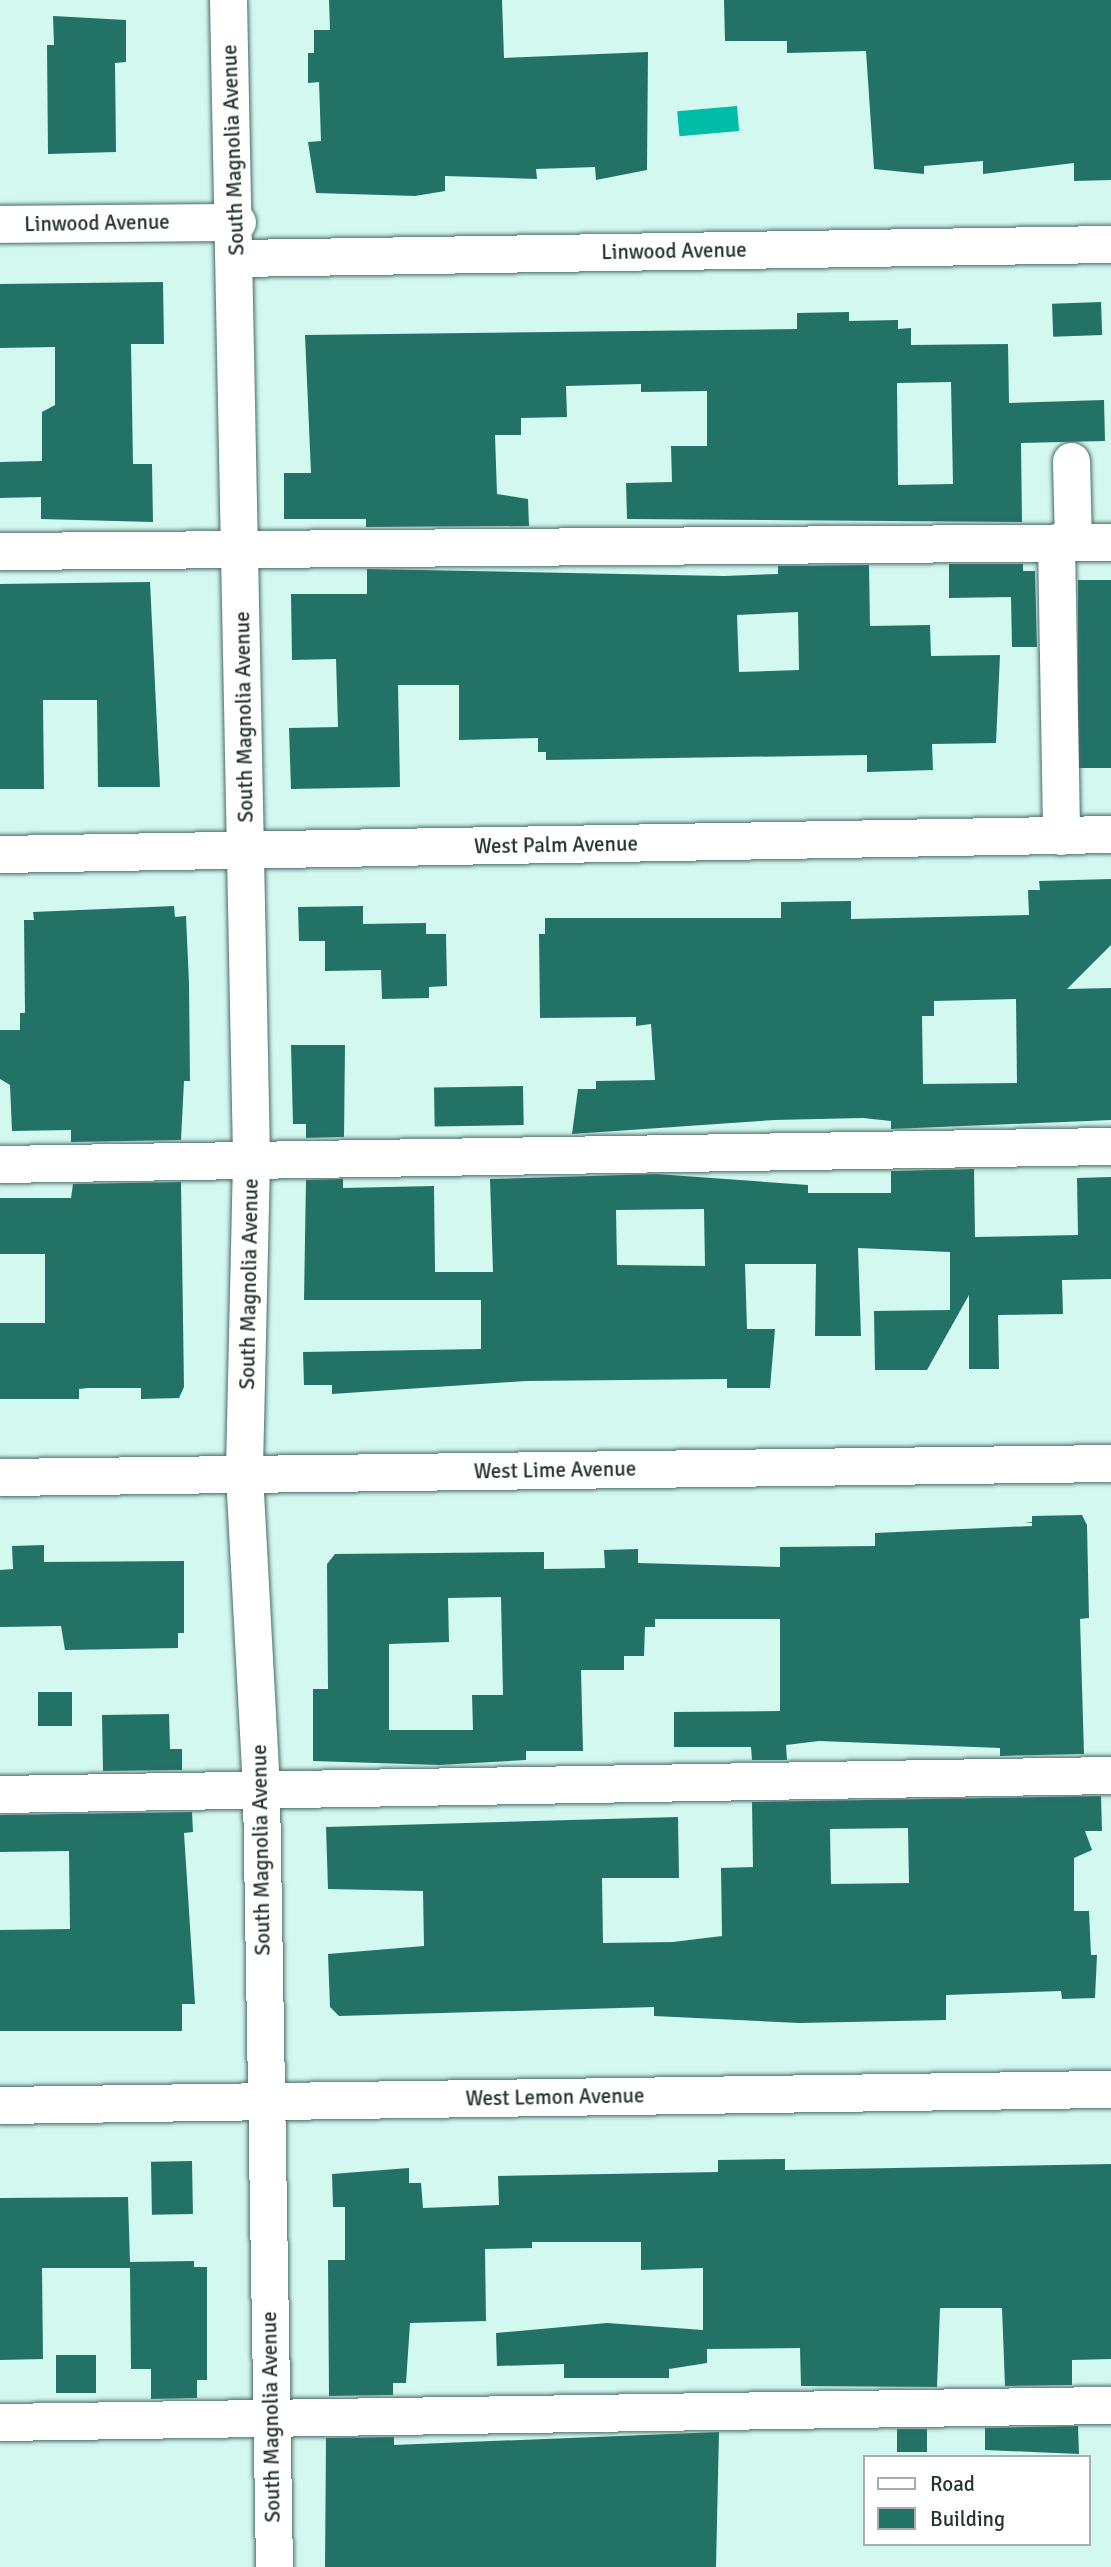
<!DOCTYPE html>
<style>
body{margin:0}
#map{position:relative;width:1111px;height:2567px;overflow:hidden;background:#d3f8f0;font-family:Signika,sans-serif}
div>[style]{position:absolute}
.water>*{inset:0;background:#00bda8;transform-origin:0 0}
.building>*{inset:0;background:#237266;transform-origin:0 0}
.roads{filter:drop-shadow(0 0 2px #4a6b65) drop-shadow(0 0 2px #4a6b65)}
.minor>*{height:37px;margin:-18.5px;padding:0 18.5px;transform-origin:18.5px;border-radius:18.5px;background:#fff}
span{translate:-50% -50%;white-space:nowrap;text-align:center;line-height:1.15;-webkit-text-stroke:7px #fff;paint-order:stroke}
.street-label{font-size:21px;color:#253431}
.legend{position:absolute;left:863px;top:2455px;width:228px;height:91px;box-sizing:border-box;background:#fff;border:2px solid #a8aead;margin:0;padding:9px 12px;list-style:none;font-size:21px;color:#253431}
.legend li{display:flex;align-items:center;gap:14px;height:35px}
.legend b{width:35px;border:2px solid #a8aead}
</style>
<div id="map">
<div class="water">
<div style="left:737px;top:106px;width:25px;height:60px;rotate:85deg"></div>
</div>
<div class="building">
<div style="clip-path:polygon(329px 0,502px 0,504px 58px,648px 52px,647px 170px,596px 180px,595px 167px,536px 169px,537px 179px,445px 176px,445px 191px,415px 196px,316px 193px,308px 142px,321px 141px,319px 82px,308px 83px,308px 53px,314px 53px,314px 30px,330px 30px)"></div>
<div style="clip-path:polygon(724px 0,1111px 0,1111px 180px,1074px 181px,1074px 163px,983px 174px,983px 161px,924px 166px,924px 174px,874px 169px,866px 51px,787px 53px,787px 41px,725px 41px)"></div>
<div style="clip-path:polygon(53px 16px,126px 20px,126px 62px,115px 63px,116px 152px,48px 154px,47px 45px,54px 45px)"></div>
<div style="clip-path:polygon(163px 282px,164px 344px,131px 344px,133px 464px,152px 464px,153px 522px,41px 519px,41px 497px,0 498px,0 462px,42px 461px,42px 412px,55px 405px,55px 347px,0 348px,0 284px)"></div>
<div style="left:1101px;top:302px;width:33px;height:49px;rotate:88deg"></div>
<div style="clip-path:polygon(evenodd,849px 312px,849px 321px,898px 320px,898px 329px,911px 328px,911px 345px,1008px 344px,1009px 403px,1104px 400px,1105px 441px,1021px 443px,1022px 522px,627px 519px,626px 483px,672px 482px,671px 446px,707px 446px,707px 391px,641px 392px,641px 384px,566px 386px,567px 417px,521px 418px,521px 435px,495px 435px,497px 494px,528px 499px,529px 526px,366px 527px,366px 519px,284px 519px,284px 473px,311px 473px,305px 335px,797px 329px,797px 313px,849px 312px,951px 382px,953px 484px,898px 485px,897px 383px,951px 382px)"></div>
<div style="clip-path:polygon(949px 564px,1023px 564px,1023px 571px,1035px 571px,1037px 647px,1012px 647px,1011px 597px,949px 598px)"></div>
<div style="clip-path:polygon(evenodd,869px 565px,870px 626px,930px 625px,931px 656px,1000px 655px,996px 743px,932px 744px,933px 770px,867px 772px,867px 755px,546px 760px,546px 752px,538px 752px,538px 738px,459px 740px,459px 685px,398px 685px,400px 787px,291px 789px,289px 728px,338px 727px,336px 659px,292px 660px,291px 594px,367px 594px,367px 569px,724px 576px,778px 574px,778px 566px,869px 565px,798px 612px,799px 670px,739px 672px,737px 615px,798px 612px)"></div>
<div style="left:1111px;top:580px;width:188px;height:33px;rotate:90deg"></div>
<div style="clip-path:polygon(150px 582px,160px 787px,98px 787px,97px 700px,43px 700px,44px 789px,0 789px,0 584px)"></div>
<div style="clip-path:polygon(evenodd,1111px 879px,1111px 945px,1067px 989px,1111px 988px,1111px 1120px,891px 1129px,891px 1121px,863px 1118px,774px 1120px,572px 1134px,578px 1089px,596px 1089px,596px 1081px,655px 1080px,651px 1024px,636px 1026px,636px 1017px,540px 1018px,539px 934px,545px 934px,545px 918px,781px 918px,781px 902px,851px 901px,851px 919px,1029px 915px,1028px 890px,1040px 890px,1039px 881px,1111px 879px,1016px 999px,1017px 1083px,923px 1084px,922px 1016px,934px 1016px,934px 1001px,1016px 999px)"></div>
<div style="clip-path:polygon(174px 906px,175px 917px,186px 916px,189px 983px,190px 1081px,184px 1081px,181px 1140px,71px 1142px,71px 1130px,12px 1131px,10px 1085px,0 1079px,0 1030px,20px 1030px,20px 1013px,25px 1013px,24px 920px,34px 920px,33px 912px)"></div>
<div style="clip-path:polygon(363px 906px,363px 924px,426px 923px,426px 934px,446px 934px,447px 986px,429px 987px,429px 998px,382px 999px,381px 970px,325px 971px,325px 941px,299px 941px,298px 907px)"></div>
<div style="clip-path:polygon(291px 1045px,345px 1045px,344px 1137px,306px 1138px,306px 1124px,293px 1124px)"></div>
<div style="left:523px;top:1086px;width:39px;height:89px;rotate:89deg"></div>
<div style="clip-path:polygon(evenodd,974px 1169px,975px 1237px,1078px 1235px,1077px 1178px,1111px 1177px,1111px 1279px,1062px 1280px,1063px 1314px,998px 1315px,999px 1369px,969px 1369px,969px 1295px,927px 1370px,875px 1370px,874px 1311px,950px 1310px,950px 1252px,858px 1248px,861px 1336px,815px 1336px,816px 1264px,745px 1264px,747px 1329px,775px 1329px,770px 1388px,727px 1388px,727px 1379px,526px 1381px,332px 1394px,332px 1385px,304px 1385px,303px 1352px,481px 1349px,481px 1300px,304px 1300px,306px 1180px,343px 1179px,343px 1188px,434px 1186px,435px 1272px,493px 1272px,490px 1179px,656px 1174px,808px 1185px,808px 1193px,891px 1193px,891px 1171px,974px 1169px,704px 1209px,705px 1266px,617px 1265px,616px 1210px,704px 1209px)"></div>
<div style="clip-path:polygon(181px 1182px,184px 1387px,179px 1398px,141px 1399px,141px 1388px,88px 1388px,79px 1389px,79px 1399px,0 1399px,0 1323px,45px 1323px,45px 1254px,0 1254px,0 1198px,71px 1198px,73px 1184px)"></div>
<div style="clip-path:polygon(evenodd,1082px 1515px,1087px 1525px,1089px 1618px,1080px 1619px,1084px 1754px,1000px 1756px,1000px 1748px,819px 1741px,786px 1745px,787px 1760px,752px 1760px,751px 1747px,674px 1747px,674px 1712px,780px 1711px,780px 1619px,655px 1619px,655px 1627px,645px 1627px,644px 1656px,624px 1656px,624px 1670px,581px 1670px,583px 1751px,526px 1751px,526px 1760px,439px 1765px,313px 1761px,313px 1689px,328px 1689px,327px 1564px,335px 1554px,544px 1552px,544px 1569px,605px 1568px,604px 1550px,638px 1549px,638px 1563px,780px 1567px,780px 1547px,875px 1546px,875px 1533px,1032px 1526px,1032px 1516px,1082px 1515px,501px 1597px,503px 1695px,472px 1695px,473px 1730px,389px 1730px,389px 1644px,449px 1642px,448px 1598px,501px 1597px)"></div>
<div style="clip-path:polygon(44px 1545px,44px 1562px,184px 1561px,184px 1633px,178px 1633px,178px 1648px,65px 1650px,61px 1626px,0 1627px,0 1570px,13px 1569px,12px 1546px)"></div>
<div style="left:38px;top:1692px;width:34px;height:34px"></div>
<div style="clip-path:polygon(169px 1714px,170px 1749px,182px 1749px,182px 1770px,103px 1771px,102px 1715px)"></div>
<div style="clip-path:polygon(evenodd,1101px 1796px,1102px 1831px,1085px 1831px,1092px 1850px,1074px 1858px,1074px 1911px,1089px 1911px,1091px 1955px,1097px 1955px,1095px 1998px,1062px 1999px,1061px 1991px,946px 1995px,946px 2020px,799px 2023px,654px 2016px,654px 2007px,339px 2016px,330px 2007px,328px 1954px,424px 1946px,423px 1891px,328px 1889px,326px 1827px,678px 1817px,679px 1878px,602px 1878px,603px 1943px,673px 1942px,722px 1936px,721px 1868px,753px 1867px,752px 1802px,1101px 1796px,908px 1828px,909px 1883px,831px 1884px,830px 1829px,908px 1828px)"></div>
<div style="clip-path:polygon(192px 1812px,193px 1832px,184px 1833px,195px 2004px,182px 2004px,182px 2031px,0 2031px,0 1930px,70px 1929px,69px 1851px,0 1852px,0 1815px)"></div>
<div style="clip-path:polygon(785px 2159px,785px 2170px,1111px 2164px,1111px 2359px,1072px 2360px,1072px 2385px,1005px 2386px,1002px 2308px,940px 2308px,937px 2387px,801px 2386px,800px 2348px,707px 2349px,707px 2363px,669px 2369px,669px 2378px,564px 2378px,564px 2364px,497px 2366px,496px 2333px,607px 2323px,703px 2330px,703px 2268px,641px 2270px,641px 2242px,532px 2242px,532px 2248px,485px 2249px,486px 2321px,410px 2323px,406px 2383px,393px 2383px,393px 2395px,329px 2396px,328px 2260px,345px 2260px,345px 2207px,333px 2207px,332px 2174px,409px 2168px,409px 2183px,421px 2183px,423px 2208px,499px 2205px,498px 2176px,718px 2172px,718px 2160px)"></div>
<div style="left:192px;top:2161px;width:53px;height:41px;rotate:89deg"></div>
<div style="clip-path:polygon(128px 2197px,130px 2262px,194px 2261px,194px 2267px,207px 2267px,207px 2380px,197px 2380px,197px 2398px,151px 2399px,151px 2369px,131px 2369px,130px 2268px,42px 2268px,43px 2359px,0 2360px,0 2198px)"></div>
<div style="left:56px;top:2355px;width:40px;height:38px"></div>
<div style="clip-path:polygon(1078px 2426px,1079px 2454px,985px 2450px,985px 2428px)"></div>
<div style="left:897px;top:2429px;width:30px;height:23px"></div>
<div style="clip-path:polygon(719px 2432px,716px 2567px,325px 2567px,326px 2438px,394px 2437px,394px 2445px)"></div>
</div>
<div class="roads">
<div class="minor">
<div style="left:228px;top:0;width:1160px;rotate:88.86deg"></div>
<div style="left:251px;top:1160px;width:314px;rotate:91.3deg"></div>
<div style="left:244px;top:1474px;width:317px;rotate:86.9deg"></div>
<div style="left:261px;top:1791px;width:776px;rotate:89.04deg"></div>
<div style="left:0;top:224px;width:237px;rotate:-0.5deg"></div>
<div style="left:237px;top:258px;width:874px;rotate:-0.92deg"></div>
<div style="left:1071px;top:461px;width:81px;rotate:88.6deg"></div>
<div style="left:1056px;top:542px;width:294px;rotate:89deg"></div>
<div style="left:0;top:551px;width:1111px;rotate:-0.46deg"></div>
<div style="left:0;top:854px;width:1111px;rotate:-1.03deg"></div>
<div style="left:0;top:1164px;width:1111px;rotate:-0.93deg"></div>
<div style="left:0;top:1477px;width:1111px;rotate:-0.72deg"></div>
<div style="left:0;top:1794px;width:1111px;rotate:-0.98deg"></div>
<div style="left:0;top:2105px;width:1111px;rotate:-0.83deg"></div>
<div style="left:0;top:2422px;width:1111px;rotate:-0.88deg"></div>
</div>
</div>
<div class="street-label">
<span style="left:233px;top:150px;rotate:-92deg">South Magnolia Avenue</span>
<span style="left:97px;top:223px;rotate:-1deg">Linwood Avenue</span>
<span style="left:674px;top:251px;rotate:-1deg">Linwood Avenue</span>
<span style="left:244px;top:717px;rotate:-91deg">South Magnolia Avenue</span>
<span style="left:556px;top:845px;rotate:-1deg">West Palm Avenue</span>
<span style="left:249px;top:1284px;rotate:-89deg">South Magnolia Avenue</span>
<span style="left:555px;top:1470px;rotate:-1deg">West Lime Avenue</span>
<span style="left:261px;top:1850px;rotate:-91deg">South Magnolia Avenue</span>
<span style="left:555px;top:2097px;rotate:-1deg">West Lemon Avenue</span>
<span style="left:271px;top:2417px;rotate:-91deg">South Magnolia Avenue</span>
</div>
<ul class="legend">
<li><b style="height:9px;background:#fff"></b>Road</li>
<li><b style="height:19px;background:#237266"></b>Building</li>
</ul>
</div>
